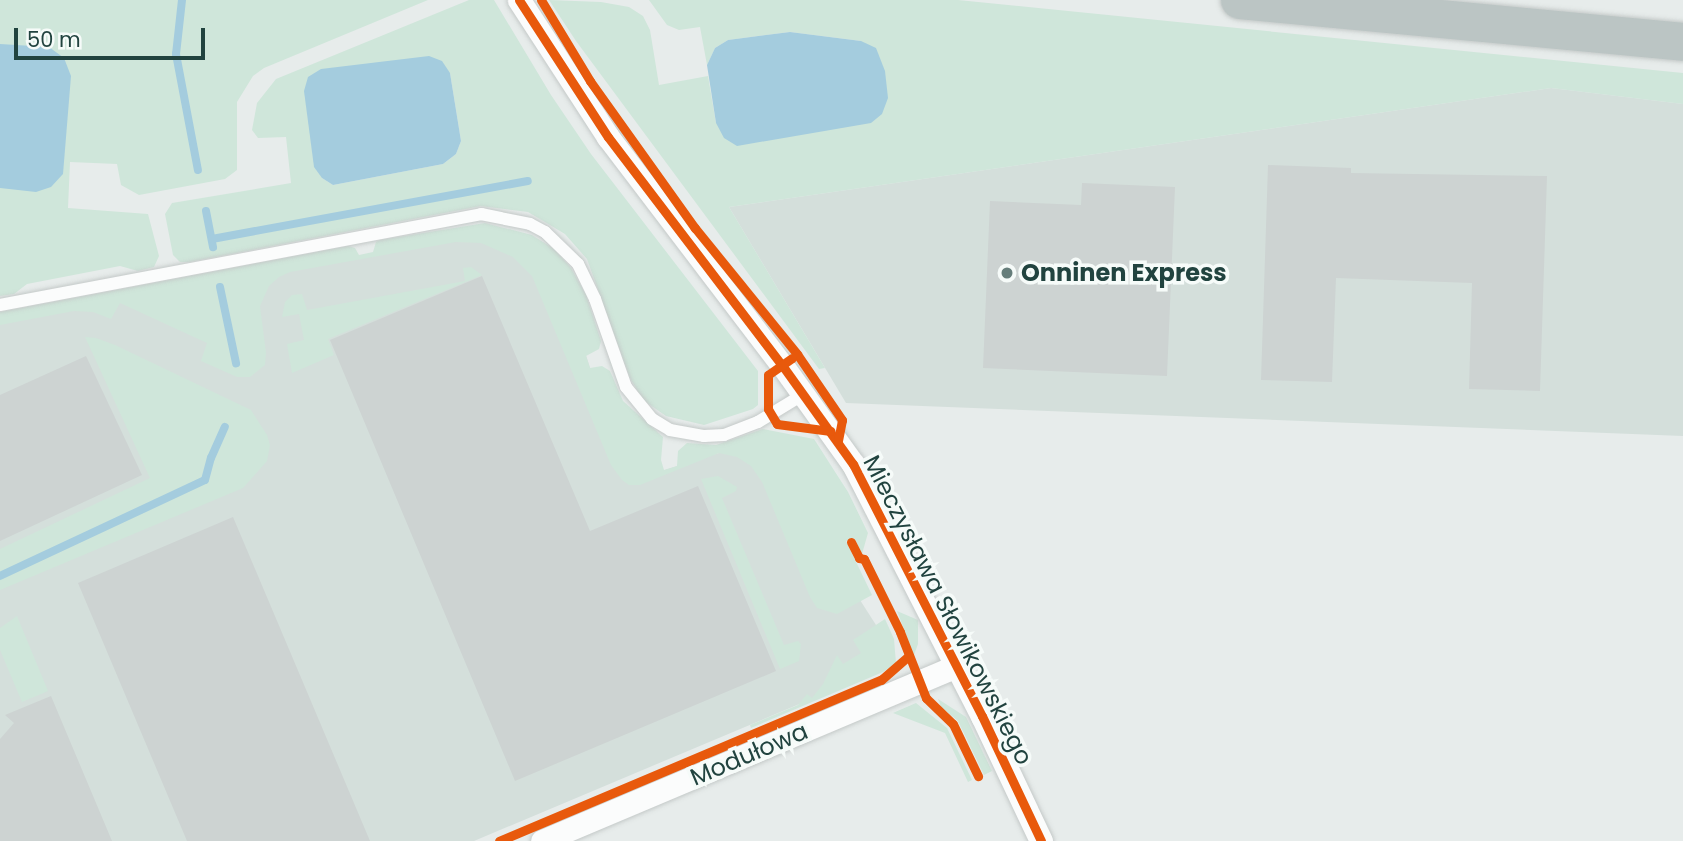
<!DOCTYPE html>
<meta charset="utf-8">
<style>
body{margin:0}
#map{position:relative;width:1683px;height:841px;overflow:hidden;background:#e7eceb;font-family:Poppins,sans-serif}
div>[style]{position:absolute}
.built>*{inset:0;background:#d4dfdb}
.green>*{inset:0;background:#cfe6da}
.water>*{inset:0;background:#a4ccde}
.stream>*{height:8px;margin:-4px;padding:0 4px;transform-origin:4px;border-radius:4px;background:#a4ccde}
.building>*{inset:0;background:#cdd3d2}
.roads{filter:drop-shadow(0 0 2px #c4c9c8) drop-shadow(0 0 2px #c4c9c8)}
.lane>*{height:12px;margin:-6px;padding:0 6px;transform-origin:6px;border-radius:6px;background:#fbfcfc}
.street>*{height:23px;margin:-11.5px;padding:0 11.5px;transform-origin:11.5px;border-radius:11.5px;background:#fbfcfc}
.highway>*{height:38px;margin:-19px;padding:0 19px;transform-origin:19px;border-radius:19px;background:#bbc5c4}
.cycleway>*{height:9px;margin:-4.5px;padding:0 4.5px;transform-origin:4.5px;border-radius:4.5px;background:#e8590c}
.dots>*{width:19px;height:19px;translate:-50% -50%;box-sizing:border-box;border:4px solid #f6fbf9;border-radius:50%}
span{translate:-50% -50%;white-space:nowrap;text-align:center;line-height:1.15;-webkit-text-stroke:7px #f6fbf9;paint-order:stroke}
.poi-label{font-size:24px;color:#21433f;font-weight:700}
.left{translate:0 -50%;text-align:left}
.street-label{font-size:24px;color:#21433f}
.scale{position:absolute;left:14px;top:28px;width:191px;height:32px;box-sizing:border-box;border:4px solid #21433f;border-top:0;padding-left:9px;font-size:21px;line-height:24px;white-space:nowrap;color:#21433f;-webkit-text-stroke:5px #f6fbf9;paint-order:stroke}
</style>
<div id="map">
<div class="built">
<div style="clip-path:polygon(1551px 88px,1683px 104px,1683px 436px,846px 403px,729px 207px)"></div>
<div style="clip-path:polygon(475px 237px,562px 281px,627px 482px,750px 443px,828px 550px,876px 625px,866px 676px,474px 841px,0 841px,0 323px)"></div>
</div>
<div class="green">
<div style="clip-path:polygon(0 0,428px 0,264px 68px,253px 76px,237px 102px,237px 170px,225px 179px,139px 195px,121px 185px,117px 164px,70px 162px,68px 208px,148px 214px,159px 256px,154px 267px,138px 271px,120px 266px,27px 284px,14px 294px,0 296px)"></div>
<div style="clip-path:polygon(evenodd,469px 0,494px 0,551px 95px,591px 154px,758px 371px,758px 405px,753px 409px,704px 425px,666px 416px,643px 400px,630px 378px,587px 259px,565px 234px,528px 212px,481px 206px,189px 262px,180px 262px,173px 255px,165px 214px,172px 203px,291px 183px,286px 137px,258px 138px,252px 130px,257px 103px,276px 79px,469px 0,450px 73px,461px 141px,456px 154px,443px 164px,333px 185px,322px 178px,450px 73px)"></div>
<div style="clip-path:polygon(549px 0,601px 2px,629px 7px,643px 16px,650px 30px,659px 85px,708px 76px,716px 123px,861px 41px,790px 32px,728px 40px,715px 48px,707px 65px,700px 27px,679px 30px,667px 25px,649px 0,958px 0,1683px 73px,1683px 104px,1551px 88px,729px 207px,825px 368px,819px 369px,576px 41px)"></div>
<div style="clip-path:polygon(485px 223px,532px 235px,554px 249px,571px 268px,586px 295px,601px 341px,599px 349px,586px 356px,590px 368px,602px 366px,610px 371px,623px 401px,663px 437px,661px 460px,664px 470px,677px 466px,678px 451px,687px 443px,716px 445px,763px 429px,814px 439px,848px 492px,868px 533px,862px 554px,854px 538px,846px 541px,872px 595px,837px 614px,817px 608px,810px 597px,762px 482px,751px 466px,737px 457px,719px 453px,640px 485px,629px 485px,622px 480px,611px 465px,532px 276px,513px 257px,481px 243px,456px 242px,290px 272px,279px 277px,269px 286px,260px 306px,266px 353px,265px 365px,250px 377px,237px 377px,201px 361px,207px 343px,120px 303px,111px 319px,93px 312px,74px 311px,0 325px,0 312px,348px 246px,355px 248px,359px 255px,373px 252px,376px 242px,380px 240px)"></div>
<div style="clip-path:polygon(471px 267px,482px 275px,328px 339px,334px 355px,292px 373px,287px 344px,304px 340px,299px 314px,282px 317px,285px 302px,292px 295px,302px 294px,307px 310px,465px 281px,463px 268px)"></div>
<div style="clip-path:polygon(85px 337px,96px 338px,115px 345px,251px 410px,267px 435px,270px 445px,267px 461px,243px 488px,0 590px,0 549px,150px 478px)"></div>
<div style="clip-path:polygon(718px 476px,737px 487px,736px 491px,722px 498px,784px 645px,798px 641px,801px 644px,799px 661px,780px 669px,701px 479px)"></div>
<div style="clip-path:polygon(897px 611px,918px 620px,918px 644px,914px 655px)"></div>
<div style="clip-path:polygon(17px 616px,48px 691px,22px 702px,0 650px,0 628px)"></div>
<div style="clip-path:polygon(885px 619px,894px 639px,896px 663px,883px 672px,751px 728px,750px 725px,798px 705px,807px 694px,812px 698px,823px 684px,837px 655px,843px 664px,861px 653px,853px 640px)"></div>
<div style="clip-path:polygon(938px 699px,966px 717px,992px 771px,984px 775px,958px 721px,941px 707px)"></div>
<div style="clip-path:polygon(916px 703px,947px 728px,972px 780px,968px 782px,945px 733px,893px 713px)"></div>
</div>
<div class="water">
<div style="clip-path:polygon(790px 32px,861px 41px,876px 48px,885px 71px,888px 98px,882px 114px,871px 123px,737px 146px,724px 138px,716px 123px,707px 65px,715px 48px,728px 40px)"></div>
<div style="clip-path:polygon(0 44px,49px 47px,64px 58px,71px 76px,63px 174px,51px 187px,36px 192px,0 188px)"></div>
<div style="clip-path:polygon(429px 56px,442px 61px,450px 73px,461px 141px,456px 154px,443px 164px,333px 185px,322px 178px,314px 167px,304px 91px,308px 77px,321px 69px)"></div>
</div>
<div class="stream">
<div style="left:182px;top:0;width:54px;rotate:96.3deg"></div>
<div style="left:176px;top:54px;width:118px;rotate:79.3deg"></div>
<div style="left:206px;top:211px;width:37px;rotate:79deg"></div>
<div style="left:212px;top:239px;width:321px;rotate:-10.4deg"></div>
<div style="left:220px;top:287px;width:78px;rotate:78.1deg"></div>
<div style="left:0;top:576px;width:226px;rotate:-25.1deg"></div>
<div style="left:205px;top:480px;width:23px;rotate:-75deg"></div>
<div style="left:211px;top:458px;width:34px;rotate:-66deg"></div>
</div>
<div class="building">
<div style="clip-path:polygon(1268px 165px,1351px 168px,1351px 173px,1547px 176px,1540px 391px,1469px 389px,1472px 283px,1336px 278px,1332px 382px,1261px 380px)"></div>
<div style="clip-path:polygon(1082px 183px,1175px 187px,1167px 376px,983px 368px,990px 201px,1081px 205px)"></div>
<div style="clip-path:polygon(482px 276px,590px 531px,698px 486px,776px 671px,515px 781px,330px 340px)"></div>
<div style="clip-path:polygon(86px 356px,142px 475px,0 541px,0 395px)"></div>
<div style="clip-path:polygon(233px 517px,302px 680px,370px 841px,187px 841px,78px 583px)"></div>
<div style="clip-path:polygon(51px 696px,112px 841px,0 841px,0 739px,14px 723px,5px 715px)"></div>
</div>
<div class="roads">
<div class="lane">
<div style="left:0;top:305px;width:490px;rotate:-10.7deg"></div>
<div style="left:481px;top:214px;width:50px;rotate:11.5deg"></div>
<div style="left:530px;top:224px;width:17px;rotate:28deg"></div>
<div style="left:545px;top:232px;width:46px;rotate:44.1deg"></div>
<div style="left:578px;top:264px;width:39px;rotate:64deg"></div>
<div style="left:595px;top:299px;width:93px;rotate:70.6deg"></div>
<div style="left:626px;top:387px;width:41px;rotate:50.9deg"></div>
<div style="left:652px;top:419px;width:21px;rotate:31deg"></div>
<div style="left:670px;top:430px;width:35px;rotate:10deg"></div>
<div style="left:704px;top:436px;width:20px;rotate:-3deg"></div>
<div style="left:724px;top:435px;width:36px;rotate:-21deg"></div>
<div style="left:758px;top:422px;width:54px;rotate:-31.3deg"></div>
</div>
<div class="street">
<div style="left:519px;top:0;width:163px;rotate:57deg"></div>
<div style="left:608px;top:137px;width:287px;rotate:52.7deg"></div>
<div style="left:782px;top:365px;width:122px;rotate:54.4deg"></div>
<div style="left:853px;top:464px;width:283px;rotate:62.9deg"></div>
<div style="left:982px;top:716px;width:138px;rotate:64.7deg"></div>
<div style="left:542px;top:841px;width:449px;rotate:-22.9deg"></div>
</div>
<div class="highway">
<div style="left:1240px;top:0;width:445px;rotate:5.4deg"></div>
</div>
</div>
<div class="cycleway">
<div style="left:519px;top:0;width:163px;rotate:57deg"></div>
<div style="left:608px;top:137px;width:287px;rotate:52.7deg"></div>
<div style="left:782px;top:365px;width:122px;rotate:54.4deg"></div>
<div style="left:853px;top:464px;width:283px;rotate:62.9deg"></div>
<div style="left:982px;top:716px;width:138px;rotate:64.7deg"></div>
<div style="left:541px;top:0;width:95px;rotate:58.8deg"></div>
<div style="left:590px;top:81px;width:181px;rotate:54.5deg"></div>
<div style="left:695px;top:228px;width:162px;rotate:51deg"></div>
<div style="left:797px;top:354px;width:80px;rotate:55.7deg"></div>
<div style="left:842px;top:420px;width:21px;rotate:101deg"></div>
<div style="left:792px;top:358px;width:29px;rotate:145deg"></div>
<div style="left:768px;top:375px;width:34px;rotate:90deg"></div>
<div style="left:768px;top:409px;width:17px;rotate:59deg"></div>
<div style="left:777px;top:424px;width:54px;rotate:7.4deg"></div>
<div style="left:851px;top:542px;width:18px;rotate:63deg"></div>
<div style="left:859px;top:558px;width:5px;rotate:11deg"></div>
<div style="left:864px;top:559px;width:81px;rotate:63.7deg"></div>
<div style="left:900px;top:632px;width:71px;rotate:68.5deg"></div>
<div style="left:926px;top:698px;width:37px;rotate:44deg"></div>
<div style="left:953px;top:724px;width:58px;rotate:64.3deg"></div>
<div style="left:499px;top:841px;width:415px;rotate:-22.9deg"></div>
<div style="left:881px;top:680px;width:37px;rotate:-41deg"></div>
</div>
<div class="dots">
<div style="left:1007px;top:273px;background:#667e7b"></div>
</div>
<div class="poi-label">
<span class="left" style="left:1021px;top:273px">Onninen Express</span>
</div>
<div class="street-label">
<span style="left:948px;top:610px;rotate:63deg">Mieczysława Słowikowskiego</span>
<span style="left:749px;top:754px;rotate:-23deg">Modułowa</span>
</div>
<div class="scale">50 m</div>
</div>
